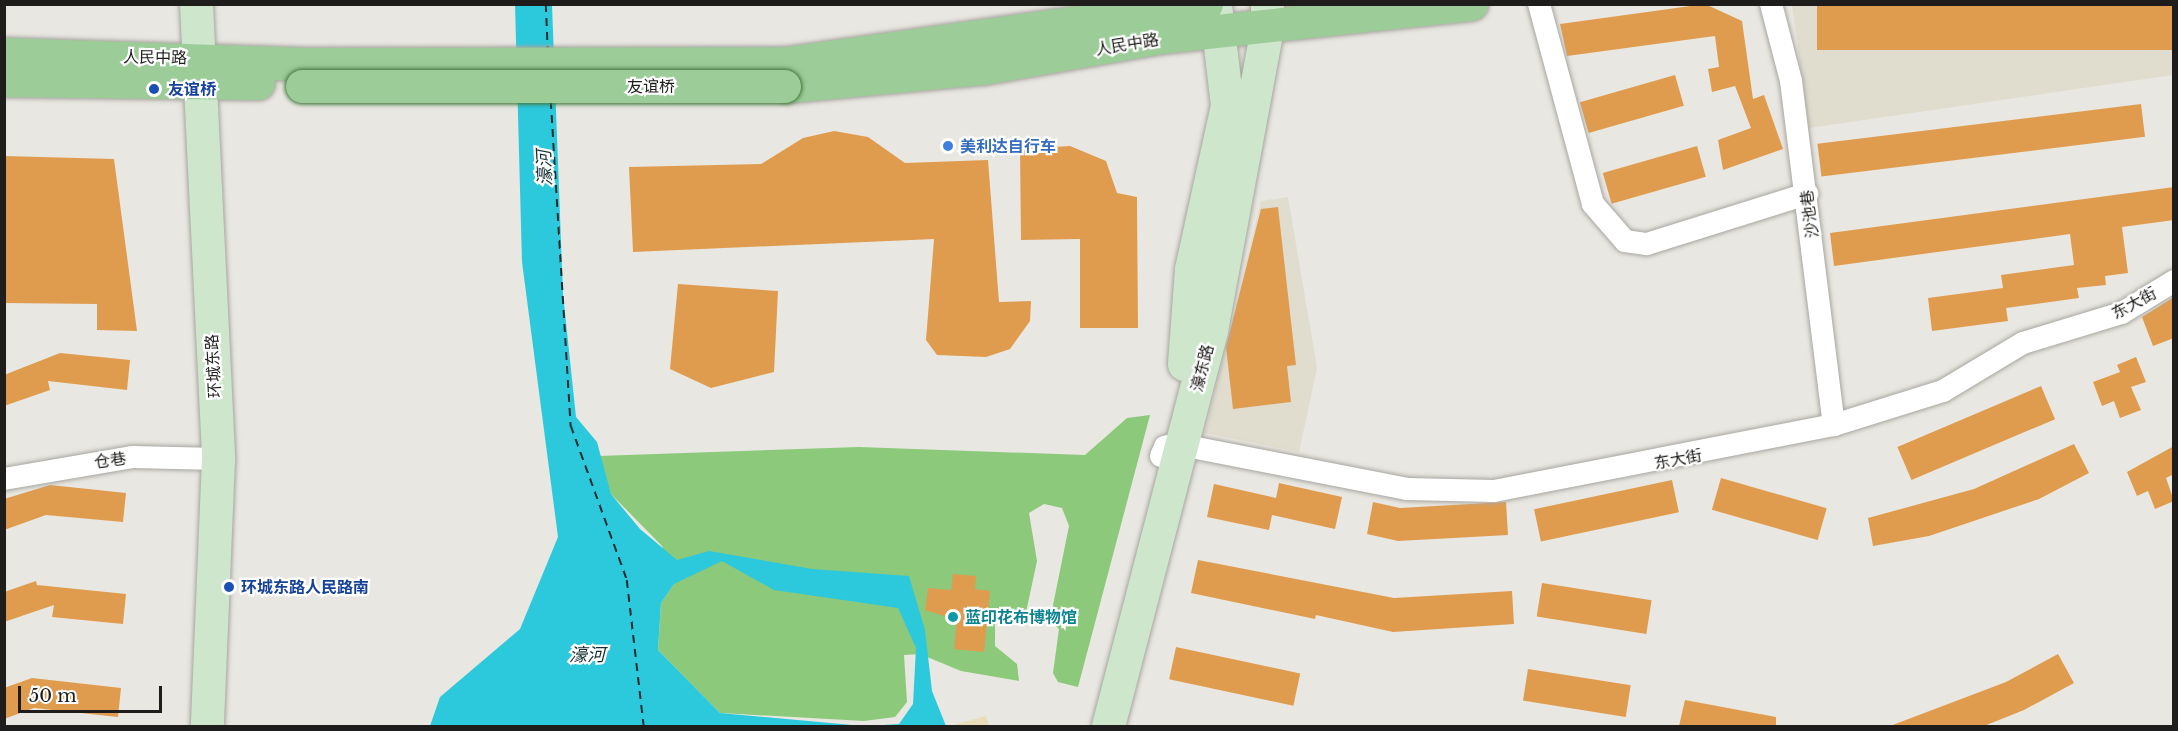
<!DOCTYPE html>
<meta charset="utf-8">
<style>
body{margin:0}
#map{position:relative;width:2178px;height:731px;overflow:hidden;background:#e9e7e1;font-family:"Libre Baskerville","Noto Sans SC",serif}
div>[style]{position:absolute}
.built>*{inset:0;background:#e0dcce}
.forest>*{inset:0;background:#8cc97b}
.sand>*{inset:0;background:#e8deb9}
.water>*{inset:0;background:#2cc9dd}
.ferry>*{height:1.5px;margin-top:-0.75px;transform-origin:0;background:repeating-linear-gradient(90deg,#162e32 0 8px,transparent 0 14px)}
.building>*{inset:0;background:#e09c4e;transform-origin:0 0}
.roads{filter:drop-shadow(0 0 2px #a7a6a0) drop-shadow(0 0 2px #a7a6a0)}
.street>*{height:22px;margin:-11px;padding:0 11px;transform-origin:11px;border-radius:11px;background:#fff}
.secondary>*{height:33px;margin:-16.5px;padding:0 16.5px;transform-origin:16.5px;border-radius:16.5px;background:#cee6cb}
.primary>*{height:33px;margin:-16.5px;padding:0 16.5px;transform-origin:16.5px;border-radius:16.5px;background:#9ccd98}
.bridges{filter:drop-shadow(0 0 2px #45793f) drop-shadow(0 0 2px #45793f)}
.primary-bridge>*{height:33px;margin:-16.5px;padding:0 16.5px;transform-origin:16.5px;border-radius:16.5px;background:#9ccd98}
.dots>*{width:16px;height:16px;translate:-50% -50%;box-sizing:border-box;border:3px solid #fff;border-radius:50%}
span{translate:-50% -50%;white-space:nowrap;text-align:center;line-height:1.15;-webkit-text-stroke:4.5px #fff;paint-order:stroke}
.street-label{font-size:16px;color:#1e1d1b}
.transit-label{font-size:16px;color:#164399;font-weight:700}
.left{translate:0 -50%;text-align:left}
.shop-label{font-size:16px;color:#366cbe;font-weight:700}
.culture-label{font-size:16px;color:#0d838f;font-weight:700}
.water-label{font-size:18px;color:#162e32;font-style:italic}
.frame{position:absolute;inset:0;border:6px solid #1e1d1b;pointer-events:none}
.scale{position:absolute;left:18px;top:686px;width:144px;height:27px;box-sizing:border-box;border:3px solid #1e1d1b;border-top:0;padding-left:8px;font-size:18px;line-height:21px;white-space:nowrap;color:#1e1d1b;-webkit-text-stroke:4px #fff;paint-order:stroke}
</style>
<div id="map">
<div class="built">
<div style="clip-path:polygon(1792px 5px,2173px 5px,2173px 75px,1809px 128px)"></div>
<div style="clip-path:polygon(1288px 197px,1317px 368px,1299px 452px,1205px 433px,1261px 201px)"></div>
</div>
<div class="forest">
<div style="clip-path:polygon(1150px 415px,1078px 687px,1058px 682px,1053px 673px,1059px 629px,1050px 620px,1069px 526px,1062px 508px,1044px 504px,1029px 513px,1037px 561px,1025px 617px,995px 620px,995px 646px,1017px 664px,1019px 681px,961px 671px,920px 654px,904px 655px,907px 702px,895px 717px,864px 721px,720px 713px,658px 650px,661px 603px,674px 584px,662px 546px,611px 494px,598px 456px,859px 447px,1085px 455px,1127px 418px)"></div>
</div>
<div class="sand">
<div style="clip-path:polygon(986px 716px,989px 726px,949px 726px)"></div>
</div>
<div class="water">
<div style="clip-path:polygon(515px 5px,552px 5px,563px 294px,576px 417px,597px 442px,611px 494px,640px 529px,677px 560px,709px 551px,812px 569px,909px 576px,925px 630px,932px 691px,946px 726px,868px 726px,899px 724px,913px 704px,916px 648px,898px 608px,774px 590px,722px 561px,674px 584px,661px 603px,658px 650px,720px 713px,863px 726px,430px 726px,440px 697px,520px 629px,558px 537px,522px 262px)"></div>
</div>
<div class="ferry">
<div style="left:546px;top:4px;width:45px;rotate:87.5deg"></div>
<div style="left:551px;top:101px;width:326px;rotate:86.5deg"></div>
<div style="left:571px;top:426px;width:164px;rotate:70deg"></div>
<div style="left:627px;top:580px;width:147px;rotate:83.4deg"></div>
</div>
<div class="building">
<div style="clip-path:polygon(1705px 4px,1742px 21px,1753px 99px,1764px 95px,1783px 149px,1723px 170px,1718px 140px,1751px 128px,1735px 86px,1712px 92px,1708px 69px,1719px 67px,1715px 36px,1567px 56px,1560px 24px)"></div>
<div style="left:2174px;top:4px;width:46px;height:357px;rotate:90deg"></div>
<div style="left:1675px;top:75px;width:32px;height:99px;rotate:74deg"></div>
<div style="left:2141px;top:104px;width:33px;height:326px;rotate:83deg"></div>
<div style="clip-path:polygon(834px 131px,868px 137px,905px 163px,988px 160px,999px 302px,1031px 301px,1030px 321px,1010px 349px,986px 357px,937px 355px,926px 340px,934px 239px,633px 252px,629px 167px,761px 164px,803px 138px)"></div>
<div style="clip-path:polygon(1070px 146px,1106px 161px,1117px 193px,1137px 197px,1138px 328px,1080px 328px,1080px 239px,1021px 240px,1020px 149px)"></div>
<div style="left:1697px;top:146px;width:32px;height:98px;rotate:74deg"></div>
<div style="clip-path:polygon(4px 156px,114px 159px,137px 331px,97px 330px,97px 304px,4px 303px)"></div>
<div style="clip-path:polygon(2174px 187px,2174px 220px,2122px 227px,2128px 273px,2105px 276px,2106px 285px,2077px 288px,2079px 298px,2006px 308px,2008px 321px,1932px 331px,1928px 298px,2003px 288px,2001px 275px,2074px 265px,2070px 234px,1834px 266px,1830px 233px)"></div>
<div style="clip-path:polygon(1278px 207px,1296px 365px,1287px 366px,1291px 402px,1233px 409px,1226px 347px,1261px 209px)"></div>
<div style="clip-path:polygon(678px 284px,778px 291px,774px 372px,711px 388px,670px 369px)"></div>
<div style="clip-path:polygon(2174px 297px,2174px 338px,2153px 346px,2142px 317px)"></div>
<div style="clip-path:polygon(60px 353px,130px 360px,127px 390px,48px 381px,50px 390px,4px 406px,4px 375px)"></div>
<div style="clip-path:polygon(2136px 357px,2146px 382px,2131px 387px,2141px 410px,2120px 418px,2114px 401px,2102px 406px,2093px 382px,2120px 372px,2117px 365px)"></div>
<div style="left:2041px;top:386px;width:36px;height:156px;rotate:67deg"></div>
<div style="clip-path:polygon(2074px 444px,2089px 473px,2039px 499px,1929px 536px,1873px 546px,1868px 518px,1974px 489px)"></div>
<div style="clip-path:polygon(2174px 446px,2174px 474px,2166px 478px,2174px 501px,2155px 509px,2148px 491px,2137px 496px,2127px 472px)"></div>
<div style="left:1721px;top:478px;width:110px;height:33px;rotate:16deg"></div>
<div style="left:1672px;top:480px;width:33px;height:141px;rotate:78deg"></div>
<div style="clip-path:polygon(1279px 483px,1342px 497px,1335px 529px,1272px 515px,1269px 530px,1207px 517px,1214px 484px,1276px 498px)"></div>
<div style="clip-path:polygon(50px 485px,126px 493px,123px 522px,46px 515px,4px 530px,4px 499px)"></div>
<div style="clip-path:polygon(1373px 502px,1400px 508px,1506px 502px,1508px 535px,1398px 541px,1367px 534px)"></div>
<div style="clip-path:polygon(1198px 560px,1394px 598px,1512px 591px,1514px 624px,1393px 632px,1316px 615px,1315px 619px,1191px 593px)"></div>
<div style="clip-path:polygon(953px 574px,976px 576px,975px 589px,990px 591px,984px 652px,954px 649px,957px 620px,925px 610px,928px 588px,951px 590px)"></div>
<div style="clip-path:polygon(36px 581px,37px 585px,126px 594px,123px 624px,52px 617px,54px 605px,4px 622px,4px 592px)"></div>
<div style="left:1542px;top:583px;width:111px;height:34px;rotate:9deg"></div>
<div style="left:1176px;top:647px;width:127px;height:33px;rotate:12deg"></div>
<div style="clip-path:polygon(2058px 654px,2074px 683px,2024px 710px,1984px 726px,1890px 726px,2006px 682px)"></div>
<div style="left:1528px;top:669px;width:104px;height:32px;rotate:9deg"></div>
<div style="clip-path:polygon(32px 678px,121px 688px,118px 717px,34px 708px,4px 719px,4px 688px)"></div>
<div style="clip-path:polygon(1685px 700px,1776px 717px,1776px 726px,1679px 726px)"></div>
</div>
<div class="roads">
<div class="street">
<div style="left:1539px;top:4px;width:207px;rotate:74.9deg"></div>
<div style="left:1593px;top:204px;width:49px;rotate:49.1deg"></div>
<div style="left:1625px;top:241px;width:22px;rotate:8deg"></div>
<div style="left:1647px;top:244px;width:168px;rotate:-17.4deg"></div>
<div style="left:1771px;top:4px;width:80px;rotate:75.4deg"></div>
<div style="left:1791px;top:81px;width:347px;rotate:82.9deg"></div>
<div style="left:1161px;top:456px;width:10px;rotate:-66deg"></div>
<div style="left:1165px;top:447px;width:11px;rotate:-15deg"></div>
<div style="left:1176px;top:444px;width:235px;rotate:11deg"></div>
<div style="left:1407px;top:489px;width:87px;rotate:1.3deg"></div>
<div style="left:1494px;top:491px;width:346px;rotate:-11deg"></div>
<div style="left:1834px;top:425px;width:114px;rotate:-17.3deg"></div>
<div style="left:1943px;top:391px;width:93px;rotate:-31deg"></div>
<div style="left:2023px;top:343px;width:103px;rotate:-16.9deg"></div>
<div style="left:2122px;top:313px;width:61px;rotate:-31.6deg"></div>
<div style="left:4px;top:479px;width:131px;rotate:-9.7deg"></div>
<div style="left:133px;top:457px;width:85px;rotate:1.3deg"></div>
</div>
<div class="secondary">
<div style="left:196px;top:4px;width:456px;rotate:87.2deg"></div>
<div style="left:218px;top:459px;width:267px;rotate:92.4deg"></div>
<div style="left:1184px;top:364px;width:95px;rotate:-85.8deg"></div>
<div style="left:1191px;top:269px;width:168px;rotate:-77.6deg"></div>
<div style="left:1227px;top:105px;width:102px;rotate:-96.8deg"></div>
<div style="left:1108px;top:726px;width:409px;rotate:-75.4deg"></div>
<div style="left:1211px;top:330px;width:306px;rotate:-79.5deg"></div>
<div style="left:1267px;top:29px;width:25px;rotate:-90deg"></div>
</div>
<div class="primary">
<div style="left:4px;top:54px;width:302px;rotate:1.9deg"></div>
<div style="left:306px;top:64px;width:481px;rotate:-0.1deg"></div>
<div style="left:787px;top:63px;width:423px;rotate:-8deg"></div>
<div style="left:4px;top:80px;width:254px;rotate:0.7deg"></div>
<div style="left:788px;top:86px;width:196px;rotate:-5.3deg"></div>
<div style="left:983px;top:68px;width:180px;rotate:-9.9deg"></div>
<div style="left:1160px;top:37px;width:313px;rotate:-6.1deg"></div>
</div>
</div>
<div class="bridges">
<div class="primary-bridge">
<div style="left:302px;top:86px;width:482px"></div>
</div>
</div>
<div class="dots">
<div style="left:154px;top:89px;background:#1a4fb4"></div>
<div style="left:948px;top:146px;background:#3f7fe0"></div>
<div style="left:229px;top:587px;background:#1a4fb4"></div>
<div style="left:953px;top:617px;background:#0f9aa8"></div>
</div>
<div class="street-label">
<span style="left:1127px;top:44px;rotate:-9deg">人民中路</span>
<span style="left:155px;top:57px;rotate:1deg">人民中路</span>
<span style="left:651px;top:86px">友谊桥</span>
<span style="left:1809px;top:214px;rotate:-97deg">沙池巷</span>
<span style="left:2134px;top:303px;rotate:-28deg">东大街</span>
<span style="left:213px;top:366px;rotate:-93deg">环城东路</span>
<span style="left:1202px;top:368px;rotate:-76deg">濠东路</span>
<span style="left:1678px;top:459px;rotate:-10deg">东大街</span>
<span style="left:110px;top:460px;rotate:-8deg">仓巷</span>
</div>
<div class="transit-label">
<span class="left" style="left:168px;top:89px">友谊桥</span>
<span class="left" style="left:241px;top:587px">环城东路人民路南</span>
</div>
<div class="shop-label">
<span class="left" style="left:960px;top:146px">美利达自行车</span>
</div>
<div class="culture-label">
<span class="left" style="left:965px;top:617px">蓝印花布博物馆</span>
</div>
<div class="water-label">
<span style="left:545px;top:168px;rotate:-93deg">濠河</span>
<span style="left:587px;top:655px">濠河</span>
</div>
<div class="frame"></div>
<div class="scale">50 m</div>
</div>
